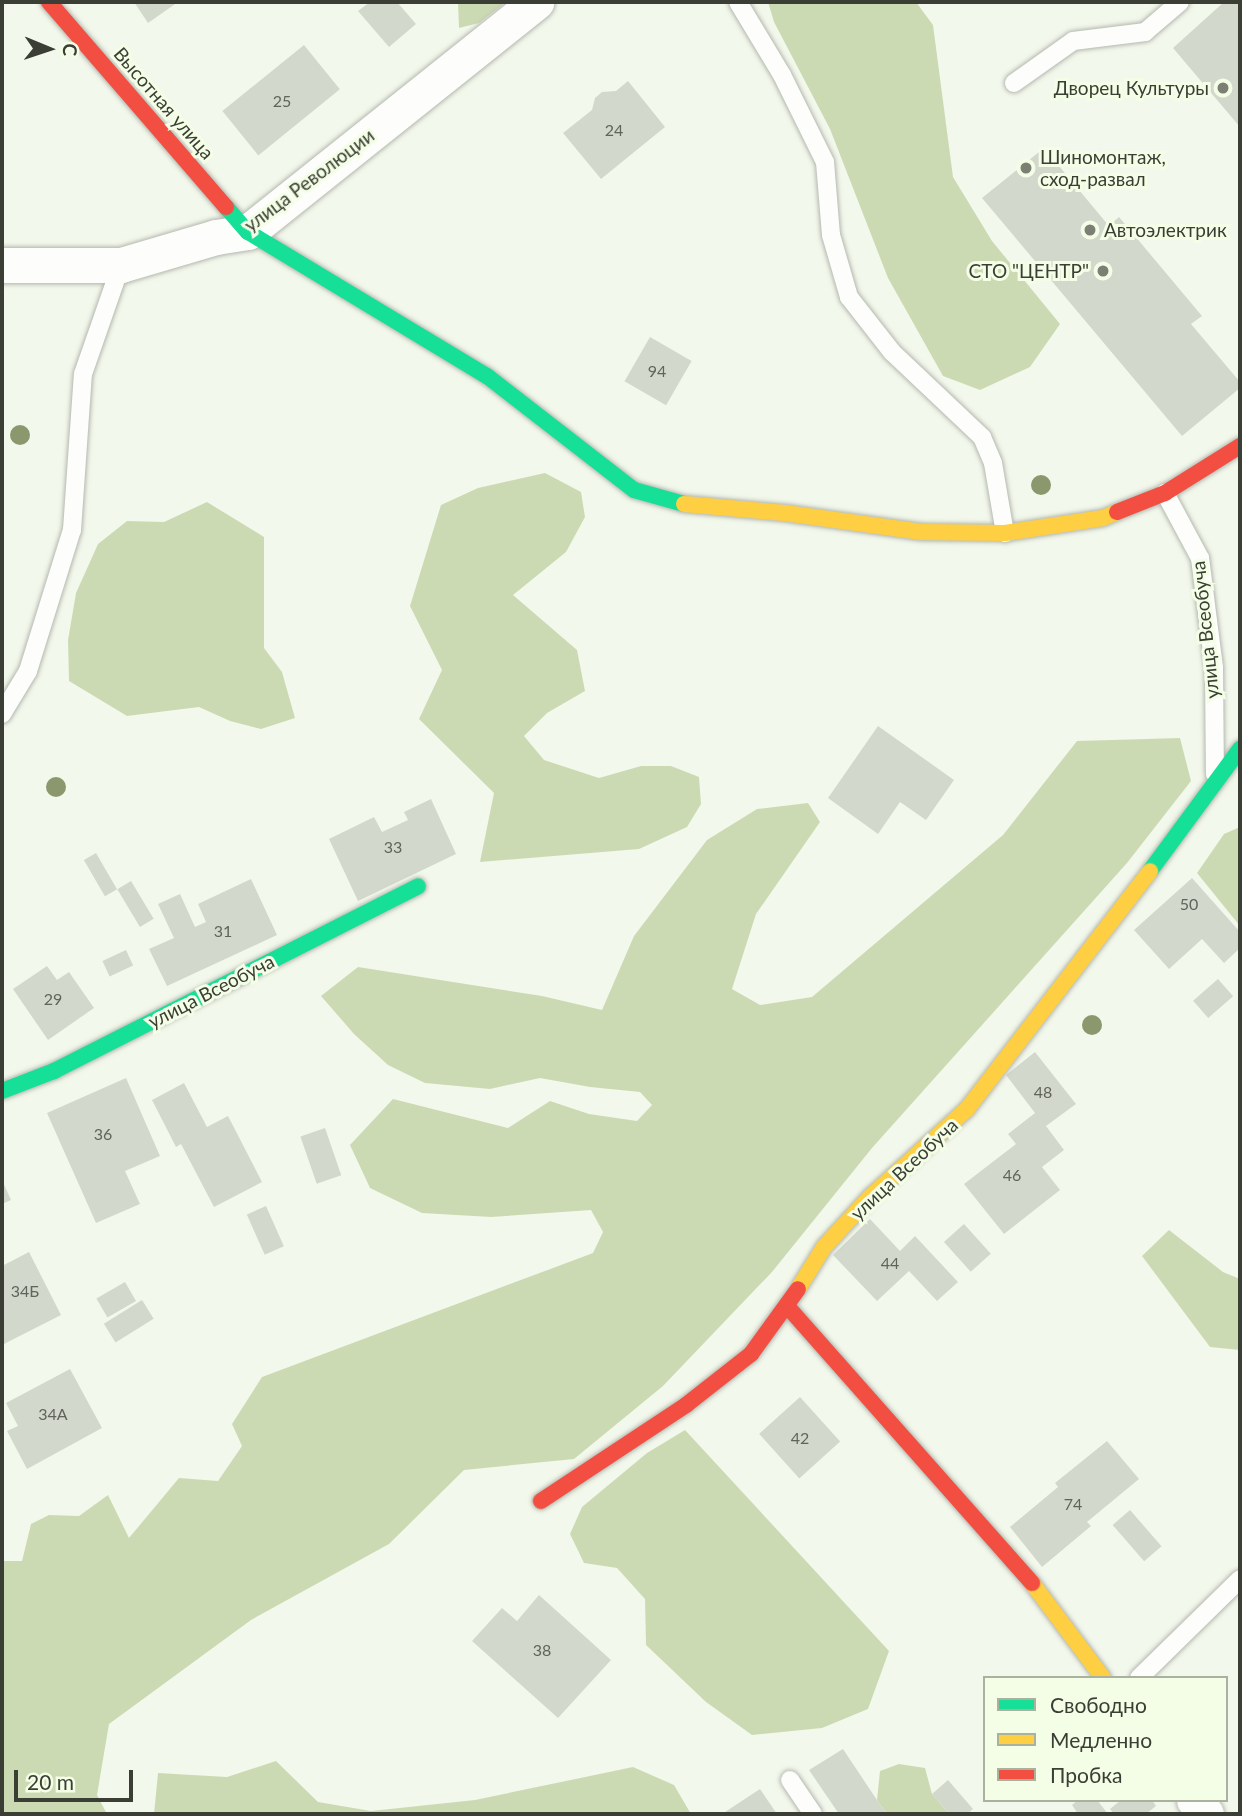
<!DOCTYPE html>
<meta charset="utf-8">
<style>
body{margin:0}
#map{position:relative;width:1242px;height:1816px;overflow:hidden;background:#f3f8ec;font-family:Lato,sans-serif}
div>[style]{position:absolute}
.forest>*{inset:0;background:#ccdab4}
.building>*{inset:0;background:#d3d8cd;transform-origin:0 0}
.roads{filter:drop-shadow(0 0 2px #b4b8af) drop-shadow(0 0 2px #b4b8af)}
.lane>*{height:18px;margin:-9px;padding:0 9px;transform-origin:9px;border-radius:9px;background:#fdfefc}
.street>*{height:35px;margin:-17.5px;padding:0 17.5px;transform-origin:17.5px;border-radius:17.5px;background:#fdfefc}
.fast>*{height:16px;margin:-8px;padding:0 8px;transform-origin:8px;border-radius:8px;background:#16e098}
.slow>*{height:16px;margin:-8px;padding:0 8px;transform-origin:8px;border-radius:8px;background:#ffcf43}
.jam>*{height:16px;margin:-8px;padding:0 8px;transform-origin:8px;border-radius:8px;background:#f24e42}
.trees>*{width:20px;height:20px;margin:-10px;border-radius:50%;background:#8b986d}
.dots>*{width:19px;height:19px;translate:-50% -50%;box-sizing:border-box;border:4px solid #f4fee6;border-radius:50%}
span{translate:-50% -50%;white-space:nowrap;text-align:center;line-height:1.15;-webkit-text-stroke:6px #f4fee6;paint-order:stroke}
.number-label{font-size:16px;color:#60645a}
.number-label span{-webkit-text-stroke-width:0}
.poi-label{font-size:19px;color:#3a3e34}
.right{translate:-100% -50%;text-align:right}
.left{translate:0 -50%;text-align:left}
.street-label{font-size:19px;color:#3a3e34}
.frame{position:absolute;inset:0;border:4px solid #3a3e34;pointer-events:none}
.legend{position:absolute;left:983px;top:1676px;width:245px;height:126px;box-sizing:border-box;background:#f4fee6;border:2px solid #aab19f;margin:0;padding:9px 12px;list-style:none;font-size:21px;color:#3a3e34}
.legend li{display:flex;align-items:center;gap:14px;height:35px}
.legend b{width:35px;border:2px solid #aab19f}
.north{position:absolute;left:14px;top:14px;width:70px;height:70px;-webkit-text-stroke:5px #f4fee6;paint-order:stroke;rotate:92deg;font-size:19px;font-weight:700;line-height:28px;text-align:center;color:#3a3e34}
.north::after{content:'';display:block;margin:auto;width:24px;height:32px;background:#3a3e34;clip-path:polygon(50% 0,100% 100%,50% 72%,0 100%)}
.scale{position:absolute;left:14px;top:1770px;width:119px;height:32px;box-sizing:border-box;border:4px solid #3a3e34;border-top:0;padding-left:9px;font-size:21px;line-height:24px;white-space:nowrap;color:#3a3e34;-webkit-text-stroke:5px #f4fee6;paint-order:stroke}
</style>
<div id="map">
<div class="forest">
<div style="clip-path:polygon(458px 2px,506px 2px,479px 23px,459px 28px)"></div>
<div style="clip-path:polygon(768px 2px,916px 2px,933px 25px,953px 177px,992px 241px,1060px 324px,1030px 367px,980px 390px,943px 376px,888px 278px,830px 129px,774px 22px)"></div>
<div style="clip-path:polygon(545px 473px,581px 492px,585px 517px,566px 552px,513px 595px,577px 650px,585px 691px,547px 713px,524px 736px,544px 760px,599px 778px,641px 766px,671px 766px,699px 777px,701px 804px,687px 827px,639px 849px,480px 862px,494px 793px,419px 719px,442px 670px,410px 606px,441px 505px,478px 488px)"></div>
<div style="clip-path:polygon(207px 502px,264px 537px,264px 648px,282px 672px,295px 718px,261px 729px,230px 721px,199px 707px,127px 716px,69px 681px,68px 640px,76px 593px,98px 544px,127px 521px,164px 522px)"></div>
<div style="clip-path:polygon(1180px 738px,1191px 781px,1127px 863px,872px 1148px,772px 1272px,663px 1386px,574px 1459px,464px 1470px,389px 1544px,251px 1620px,109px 1724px,97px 1795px,107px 1814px,2px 1814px,2px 1561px,22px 1561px,31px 1524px,49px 1515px,79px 1516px,108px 1495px,129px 1538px,179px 1478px,218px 1481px,242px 1446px,232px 1424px,262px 1377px,593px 1253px,603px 1232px,591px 1210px,491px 1217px,422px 1213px,370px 1188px,350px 1145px,393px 1099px,508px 1128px,550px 1101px,589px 1114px,637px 1121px,652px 1105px,640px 1092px,590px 1087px,540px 1078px,490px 1089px,425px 1083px,388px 1065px,354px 1034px,321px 996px,358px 967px,542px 996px,602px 1010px,634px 936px,707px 840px,757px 809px,808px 803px,820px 822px,756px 914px,732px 989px,760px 1005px,812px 997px,1003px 835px,1077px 741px)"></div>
<div style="clip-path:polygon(1240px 827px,1240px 926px,1197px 873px,1224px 834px)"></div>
<div style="clip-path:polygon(1169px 1230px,1223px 1272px,1240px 1279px,1240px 1350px,1210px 1347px,1142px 1256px)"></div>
<div style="clip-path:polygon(685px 1430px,889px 1651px,868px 1709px,822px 1728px,752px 1735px,706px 1702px,646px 1645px,645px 1599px,617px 1568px,584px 1563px,570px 1534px,582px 1507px,647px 1453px)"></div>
<div style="clip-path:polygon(276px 1761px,318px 1802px,371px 1811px,475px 1800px,633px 1767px,674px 1785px,691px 1814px,154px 1814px,158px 1773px,227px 1777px)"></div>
<div style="clip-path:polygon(899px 1764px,925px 1768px,932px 1794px,949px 1814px,887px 1814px,877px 1800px,880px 1771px)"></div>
</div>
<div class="building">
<div style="clip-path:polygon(134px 2px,178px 2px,148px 23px)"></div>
<div style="clip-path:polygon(370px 2px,397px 2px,416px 24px,389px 47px,358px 11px)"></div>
<div style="clip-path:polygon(1224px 2px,1240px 2px,1240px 127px,1173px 48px)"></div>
<div style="left:304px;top:45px;width:57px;height:105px;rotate:51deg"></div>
<div style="clip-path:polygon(628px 81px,665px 127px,601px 179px,563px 133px,592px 110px,595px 98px,602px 92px,616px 91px)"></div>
<div style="clip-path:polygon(1044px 148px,1109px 226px,1119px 217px,1202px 316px,1191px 324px,1240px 382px,1240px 388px,1182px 436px,982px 198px)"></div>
<div style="left:650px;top:337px;width:48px;height:51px;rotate:30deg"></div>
<div style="clip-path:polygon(878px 726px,954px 780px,926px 820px,900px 802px,878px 834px,828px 798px)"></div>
<div style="clip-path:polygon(431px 799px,456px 854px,358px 901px,329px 839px,374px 817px,382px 832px,408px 820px,404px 812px)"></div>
<div style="left:96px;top:853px;width:42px;height:14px;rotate:60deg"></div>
<div style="clip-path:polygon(1192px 878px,1240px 932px,1240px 948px,1224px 963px,1202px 939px,1169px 969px,1134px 930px)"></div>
<div style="clip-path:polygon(251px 879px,277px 935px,167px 986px,149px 949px,174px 938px,158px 904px,180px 894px,195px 927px,206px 922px,198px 904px)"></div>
<div style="left:131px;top:881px;width:44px;height:16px;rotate:59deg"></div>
<div style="left:126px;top:950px;width:17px;height:26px;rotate:65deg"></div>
<div style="clip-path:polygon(47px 966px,57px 980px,69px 972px,94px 1008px,48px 1040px,13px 989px)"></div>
<div style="left:1218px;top:979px;width:23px;height:33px;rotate:49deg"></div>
<div style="clip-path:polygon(1035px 1052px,1076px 1104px,1046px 1126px,1064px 1150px,1042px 1167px,1060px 1190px,1004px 1234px,964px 1184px,1016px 1144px,1008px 1134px,1035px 1113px,1006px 1075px)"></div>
<div style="clip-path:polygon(126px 1078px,160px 1156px,125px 1171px,140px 1204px,96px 1223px,47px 1113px)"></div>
<div style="clip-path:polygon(184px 1083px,207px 1127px,228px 1116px,262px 1182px,214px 1207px,181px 1144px,176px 1147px,152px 1100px)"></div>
<div style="left:325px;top:1128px;width:50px;height:26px;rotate:71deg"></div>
<div style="clip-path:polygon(2px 1180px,11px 1200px,2px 1204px)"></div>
<div style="left:266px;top:1206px;width:44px;height:21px;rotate:66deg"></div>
<div style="clip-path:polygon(870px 1219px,900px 1251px,915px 1236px,958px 1282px,937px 1301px,909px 1271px,877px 1301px,833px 1255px)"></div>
<div style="left:964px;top:1224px;width:40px;height:27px;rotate:48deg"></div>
<div style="clip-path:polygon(29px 1252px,61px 1315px,2px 1345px,2px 1266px)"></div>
<div style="left:125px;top:1282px;width:22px;height:33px;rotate:60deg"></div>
<div style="left:142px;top:1300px;width:22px;height:45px;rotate:58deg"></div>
<div style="clip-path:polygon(70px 1369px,102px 1428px,27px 1469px,7px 1431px,18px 1426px,6px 1403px)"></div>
<div style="left:800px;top:1397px;width:60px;height:55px;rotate:48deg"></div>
<div style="clip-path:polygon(1107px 1441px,1139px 1479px,1087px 1522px,1091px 1526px,1042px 1567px,1010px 1527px,1058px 1487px,1055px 1483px)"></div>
<div style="left:1130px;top:1510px;width:48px;height:23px;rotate:49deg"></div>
<div style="clip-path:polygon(539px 1595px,611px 1660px,558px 1718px,472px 1641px,502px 1608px,517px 1621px)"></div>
<div style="clip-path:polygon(843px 1749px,877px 1800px,887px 1814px,839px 1814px,809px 1770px)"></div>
<div style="clip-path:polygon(948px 1780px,973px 1809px,967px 1814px,949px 1814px,932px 1794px)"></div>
<div style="clip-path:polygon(760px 1789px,777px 1814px,722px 1814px)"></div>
<div style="clip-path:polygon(1078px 1800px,1097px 1800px,1108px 1814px,1078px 1814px,1072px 1805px)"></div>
<div style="clip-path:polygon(1121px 1800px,1152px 1800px,1156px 1806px,1146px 1814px,1114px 1814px,1110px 1809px)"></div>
</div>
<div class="roads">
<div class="lane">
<div style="left:738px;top:2px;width:85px;rotate:58.9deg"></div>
<div style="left:782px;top:75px;width:97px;rotate:63.7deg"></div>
<div style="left:825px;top:162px;width:73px;rotate:85.3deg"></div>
<div style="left:831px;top:235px;width:65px;rotate:73.8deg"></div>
<div style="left:849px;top:297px;width:70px;rotate:52deg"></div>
<div style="left:892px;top:352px;width:124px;rotate:43.4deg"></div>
<div style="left:982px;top:437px;width:28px;rotate:67deg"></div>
<div style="left:993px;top:463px;width:71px;rotate:80.3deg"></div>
<div style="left:1014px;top:83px;width:72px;rotate:-35.4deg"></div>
<div style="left:1073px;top:41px;width:73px;rotate:-7.1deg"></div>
<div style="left:1145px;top:32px;width:46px;rotate:-40.6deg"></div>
<div style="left:1165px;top:493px;width:74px;rotate:61.7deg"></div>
<div style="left:1200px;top:558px;width:110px;rotate:82.7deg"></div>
<div style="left:1214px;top:667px;width:107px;rotate:89.5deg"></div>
<div style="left:2px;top:714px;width:50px;rotate:-58.8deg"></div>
<div style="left:28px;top:671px;width:148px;rotate:-72.7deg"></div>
<div style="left:72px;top:530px;width:156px;rotate:-86deg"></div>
<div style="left:83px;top:374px;width:115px;rotate:-70.8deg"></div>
<div style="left:1139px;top:1678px;width:141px;rotate:-44.4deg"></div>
<div style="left:790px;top:1780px;width:41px;rotate:55.9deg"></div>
</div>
<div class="street">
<div style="left:2px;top:265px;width:119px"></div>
<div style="left:121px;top:265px;width:99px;rotate:-16.4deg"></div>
<div style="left:216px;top:237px;width:32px;rotate:-9deg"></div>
<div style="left:248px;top:232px;width:369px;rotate:-38.6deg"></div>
<div style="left:1194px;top:1800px;width:18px;rotate:49deg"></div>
</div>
<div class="fast">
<div style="left:226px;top:207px;width:33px;rotate:49deg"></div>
<div style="left:248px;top:232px;width:279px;rotate:31.1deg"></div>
<div style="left:487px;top:376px;width:186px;rotate:37.8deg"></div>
<div style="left:634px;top:490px;width:52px;rotate:15.6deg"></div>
<div style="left:1150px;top:871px;width:152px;rotate:-53.6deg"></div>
<div style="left:2px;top:1091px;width:56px;rotate:-21deg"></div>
<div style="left:54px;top:1071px;width:408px;rotate:-26.9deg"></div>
</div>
<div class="slow">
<div style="left:684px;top:504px;width:101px;rotate:5.1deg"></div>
<div style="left:785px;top:513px;width:138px;rotate:7.9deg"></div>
<div style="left:922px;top:532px;width:83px;rotate:0.7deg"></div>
<div style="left:1005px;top:533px;width:99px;rotate:-8.7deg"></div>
<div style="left:1103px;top:518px;width:15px;rotate:-23deg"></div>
<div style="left:798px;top:1289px;width:49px;rotate:-58.2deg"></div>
<div style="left:824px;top:1247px;width:68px;rotate:-47.4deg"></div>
<div style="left:870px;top:1197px;width:131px;rotate:-42.2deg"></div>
<div style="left:967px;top:1109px;width:300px;rotate:-52.4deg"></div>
<div style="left:1032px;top:1583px;width:119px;rotate:53.2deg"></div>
</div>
<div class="jam">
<div style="left:49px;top:2px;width:271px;rotate:49.2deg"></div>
<div style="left:1117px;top:512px;width:52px;rotate:-21.6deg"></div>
<div style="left:1165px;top:493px;width:89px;rotate:-32.1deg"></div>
<div style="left:787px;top:1306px;width:370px;rotate:48.5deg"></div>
<div style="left:541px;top:1501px;width:174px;rotate:-33.5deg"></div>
<div style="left:686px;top:1405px;width:83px;rotate:-38.1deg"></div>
<div style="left:751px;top:1354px;width:80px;rotate:-54.1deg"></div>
</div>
</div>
<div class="trees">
<div style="left:20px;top:435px"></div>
<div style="left:1041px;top:485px"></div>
<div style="left:56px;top:787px"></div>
<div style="left:1092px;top:1025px"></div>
</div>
<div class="dots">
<div style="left:1223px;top:88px;background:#7b7f74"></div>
<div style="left:1026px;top:168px;background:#7b7f74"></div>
<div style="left:1090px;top:230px;background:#7b7f74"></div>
<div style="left:1103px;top:271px;background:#7b7f74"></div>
</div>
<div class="number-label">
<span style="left:282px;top:101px">25</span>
<span style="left:614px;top:130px">24</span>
<span style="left:657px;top:371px">94</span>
<span style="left:393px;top:847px">33</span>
<span style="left:1189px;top:904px">50</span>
<span style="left:223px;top:931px">31</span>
<span style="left:53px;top:999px">29</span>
<span style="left:1043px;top:1092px">48</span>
<span style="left:103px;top:1134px">36</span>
<span style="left:1012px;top:1175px">46</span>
<span style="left:890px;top:1263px">44</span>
<span style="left:25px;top:1291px">34Б</span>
<span style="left:53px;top:1414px">34А</span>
<span style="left:800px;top:1438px">42</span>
<span style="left:1073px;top:1504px">74</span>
<span style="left:542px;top:1650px">38</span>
</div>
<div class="poi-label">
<span class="right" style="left:1209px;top:88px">Дворец Культуры</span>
<span class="left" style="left:1040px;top:168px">Шиномонтаж,<br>сход-развал</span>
<span class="left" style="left:1104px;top:230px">Автоэлектрик</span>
<span class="right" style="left:1089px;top:271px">СТО "ЦЕНТР"</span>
</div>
<div class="street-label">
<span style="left:164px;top:103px;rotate:49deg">Высотная улица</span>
<span style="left:309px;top:180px;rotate:-37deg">улица Революции</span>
<span style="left:1205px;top:630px;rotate:-96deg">улица Всеобуча</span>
<span style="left:211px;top:991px;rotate:-27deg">улица Всеобуча</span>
<span style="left:904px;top:1169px;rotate:-43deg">улица Всеобуча</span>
</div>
<div class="frame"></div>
<ul class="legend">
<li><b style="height:9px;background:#16e098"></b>Свободно</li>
<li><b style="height:9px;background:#ffcf43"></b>Медленно</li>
<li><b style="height:9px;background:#f24e42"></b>Пробка</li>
</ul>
<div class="north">С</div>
<div class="scale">20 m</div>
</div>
